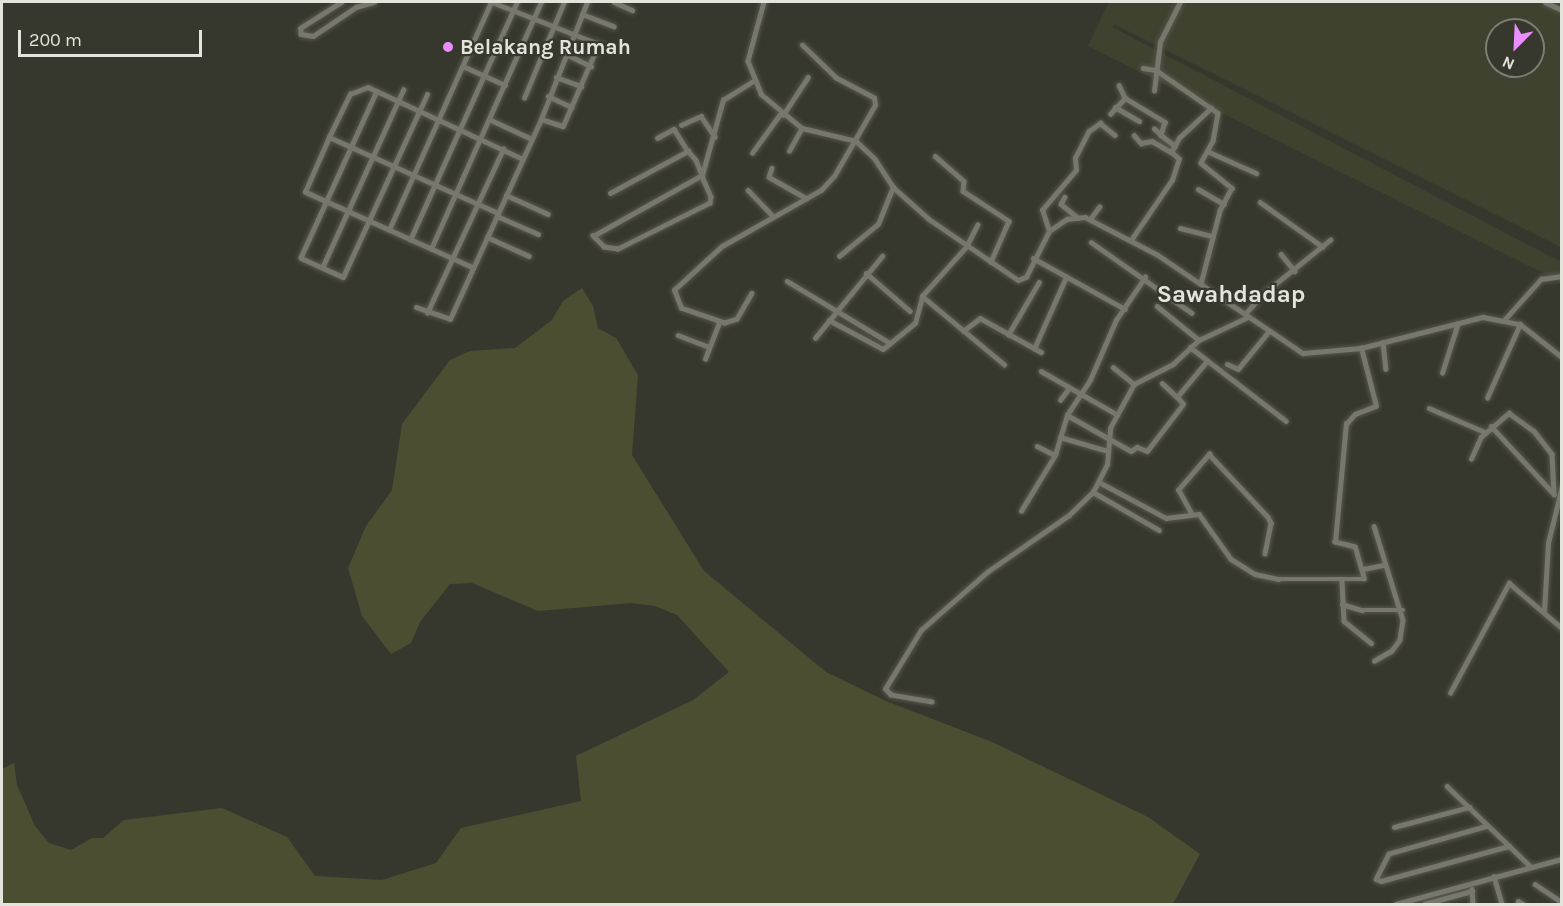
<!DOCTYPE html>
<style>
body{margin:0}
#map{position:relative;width:1563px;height:906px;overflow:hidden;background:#37382d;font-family:Karla,sans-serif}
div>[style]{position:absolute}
.built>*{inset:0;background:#404230}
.green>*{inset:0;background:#4c4e31}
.roads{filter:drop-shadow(0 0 2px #56564d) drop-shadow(0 0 2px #56564d)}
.street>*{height:4.5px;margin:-2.25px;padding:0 2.25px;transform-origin:2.25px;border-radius:2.25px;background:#77786b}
.dots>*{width:16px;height:16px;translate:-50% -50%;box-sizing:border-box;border:3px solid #37382d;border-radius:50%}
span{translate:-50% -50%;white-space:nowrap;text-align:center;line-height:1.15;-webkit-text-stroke:4.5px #37382d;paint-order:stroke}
.poi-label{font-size:21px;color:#e3e4dc;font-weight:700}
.left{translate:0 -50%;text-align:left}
.quarter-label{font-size:24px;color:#e3e4dc;font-weight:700}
.frame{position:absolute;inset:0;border:3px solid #e3e4dc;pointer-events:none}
.north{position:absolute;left:1485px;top:18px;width:60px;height:60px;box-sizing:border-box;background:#37382d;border:2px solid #7c7d73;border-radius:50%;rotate:204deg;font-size:16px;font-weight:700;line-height:24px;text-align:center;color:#e3e4dc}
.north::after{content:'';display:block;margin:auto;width:21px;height:27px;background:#ea8dfd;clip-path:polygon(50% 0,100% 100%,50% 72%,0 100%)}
.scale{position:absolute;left:18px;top:30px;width:184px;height:27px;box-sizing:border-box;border:3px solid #e3e4dc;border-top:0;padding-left:8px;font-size:18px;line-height:21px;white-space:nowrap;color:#e3e4dc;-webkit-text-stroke:4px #37382d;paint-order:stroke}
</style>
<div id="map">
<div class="built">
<div style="clip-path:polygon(evenodd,1109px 2px,1561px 2px,1561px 247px,1114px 24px,1112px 27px,1561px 262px,1561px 282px,1088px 46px,1109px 2px,1497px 30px,1533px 30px,1533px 66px,1497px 66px,1497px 30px)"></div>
</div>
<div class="green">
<div style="clip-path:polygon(582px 288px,593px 306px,598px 328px,616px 338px,638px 375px,632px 455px,704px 571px,826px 672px,886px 701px,992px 742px,1148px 817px,1200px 854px,1173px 904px,2px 904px,2px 769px,14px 763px,17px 785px,35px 826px,49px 843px,71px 850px,92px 838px,103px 838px,124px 820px,222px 808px,287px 837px,315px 876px,382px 880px,436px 863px,461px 828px,581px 801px,576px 756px,693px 700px,729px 672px,677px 615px,655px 606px,631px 603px,538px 611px,472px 583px,450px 584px,420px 622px,411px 643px,391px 654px,362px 616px,348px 568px,366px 526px,392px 490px,402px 424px,450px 360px,470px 351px,515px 348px,552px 320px,563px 301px)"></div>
</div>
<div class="roads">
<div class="street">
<div style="left:342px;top:2px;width:49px;rotate:147.6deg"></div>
<div style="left:301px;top:28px;width:6px;rotate:90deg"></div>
<div style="left:301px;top:34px;width:12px;rotate:9deg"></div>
<div style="left:313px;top:36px;width:52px;rotate:-34deg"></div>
<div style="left:356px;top:7px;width:19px;rotate:-16deg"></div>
<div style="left:492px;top:2px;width:123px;rotate:21.5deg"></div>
<div style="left:614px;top:2px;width:20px;rotate:24deg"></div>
<div style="left:764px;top:2px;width:61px;rotate:105.2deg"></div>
<div style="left:748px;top:61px;width:35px;rotate:68deg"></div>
<div style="left:761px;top:94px;width:53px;rotate:39.7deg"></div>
<div style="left:802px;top:128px;width:56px;rotate:13.5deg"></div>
<div style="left:856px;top:141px;width:26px;rotate:43deg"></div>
<div style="left:875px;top:159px;width:33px;rotate:57deg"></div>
<div style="left:893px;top:187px;width:48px;rotate:41.6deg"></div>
<div style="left:929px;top:219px;width:108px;rotate:34.4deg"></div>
<div style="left:1018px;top:280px;width:9px;rotate:-21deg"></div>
<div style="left:1026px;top:277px;width:51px;rotate:-63.4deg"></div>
<div style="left:1049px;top:231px;width:22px;rotate:-34deg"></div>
<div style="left:1067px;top:219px;width:18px;rotate:-6deg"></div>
<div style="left:1085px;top:217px;width:82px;rotate:27.5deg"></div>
<div style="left:1158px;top:255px;width:175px;rotate:34.1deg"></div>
<div style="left:1303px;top:353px;width:58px;rotate:-4.9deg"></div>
<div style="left:1361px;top:348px;width:126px;rotate:-14.3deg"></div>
<div style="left:1483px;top:317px;width:38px;rotate:11deg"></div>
<div style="left:1520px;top:324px;width:53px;rotate:38.2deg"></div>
<div style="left:1545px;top:2px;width:19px;rotate:25deg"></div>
<div style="left:582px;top:14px;width:34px;rotate:21deg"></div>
<div style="left:566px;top:54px;width:28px;rotate:26deg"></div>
<div style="left:465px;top:67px;width:44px;rotate:24.2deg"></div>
<div style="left:1143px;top:68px;width:13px;rotate:9deg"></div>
<div style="left:1156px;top:70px;width:75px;rotate:34.7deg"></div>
<div style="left:1218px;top:113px;width:28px;rotate:100deg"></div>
<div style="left:1213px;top:141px;width:25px;rotate:119deg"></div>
<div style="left:1201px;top:163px;width:40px;rotate:39deg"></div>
<div style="left:1232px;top:188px;width:26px;rotate:118deg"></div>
<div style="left:1220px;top:211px;width:75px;rotate:104.6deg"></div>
<div style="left:556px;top:77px;width:27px;rotate:20deg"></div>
<div style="left:1119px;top:85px;width:14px;rotate:65deg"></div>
<div style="left:1125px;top:98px;width:47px;rotate:31deg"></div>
<div style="left:1165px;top:122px;width:14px;rotate:107deg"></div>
<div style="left:1161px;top:135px;width:9px;rotate:-139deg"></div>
<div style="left:377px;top:91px;width:183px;rotate:114.5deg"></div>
<div style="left:301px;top:258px;width:46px;rotate:24.3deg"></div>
<div style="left:343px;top:277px;width:201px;rotate:-65.3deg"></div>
<div style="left:1154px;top:91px;width:49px;rotate:-83deg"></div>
<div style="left:1160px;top:42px;width:45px;rotate:-63.4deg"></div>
<div style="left:548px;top:96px;width:26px;rotate:25deg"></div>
<div style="left:524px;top:98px;width:104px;rotate:-67.4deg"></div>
<div style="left:1115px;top:107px;width:28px;rotate:30deg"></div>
<div style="left:1110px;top:114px;width:22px;rotate:-47deg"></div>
<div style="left:783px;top:115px;width:45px;rotate:-56.7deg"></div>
<div style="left:541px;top:119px;width:23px;rotate:18deg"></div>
<div style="left:563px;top:126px;width:90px;rotate:-66.6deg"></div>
<div style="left:491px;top:120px;width:45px;rotate:24.9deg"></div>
<div style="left:681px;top:125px;width:22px;rotate:-24deg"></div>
<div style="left:701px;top:116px;width:25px;rotate:56deg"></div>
<div style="left:1134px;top:135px;width:11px;rotate:49deg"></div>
<div style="left:1141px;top:143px;width:11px;rotate:-10deg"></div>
<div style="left:1152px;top:141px;width:22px;rotate:30deg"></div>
<div style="left:1161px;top:135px;width:18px;rotate:38deg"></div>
<div style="left:329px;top:137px;width:185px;rotate:24.2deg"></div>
<div style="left:657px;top:138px;width:19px;rotate:-28deg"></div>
<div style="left:674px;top:129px;width:26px;rotate:58deg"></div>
<div style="left:789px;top:151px;width:26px;rotate:-61deg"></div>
<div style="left:1207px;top:151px;width:54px;rotate:24.2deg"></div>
<div style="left:752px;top:153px;width:49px;rotate:-54.1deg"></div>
<div style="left:935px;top:156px;width:38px;rotate:41deg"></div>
<div style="left:964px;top:181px;width:10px;rotate:96deg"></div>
<div style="left:963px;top:191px;width:55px;rotate:33.1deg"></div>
<div style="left:1009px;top:221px;width:45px;rotate:113.7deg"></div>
<div style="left:772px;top:168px;width:9px;rotate:108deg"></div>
<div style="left:769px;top:177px;width:43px;rotate:29.6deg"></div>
<div style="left:1198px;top:189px;width:30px;rotate:30deg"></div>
<div style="left:748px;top:190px;width:35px;rotate:46deg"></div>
<div style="left:610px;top:193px;width:89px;rotate:-28.3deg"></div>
<div style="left:688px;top:151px;width:12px;rotate:48deg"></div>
<div style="left:696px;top:160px;width:16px;rotate:68deg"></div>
<div style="left:702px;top:175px;width:6px;rotate:72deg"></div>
<div style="left:704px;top:181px;width:17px;rotate:66deg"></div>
<div style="left:711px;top:197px;width:6px;rotate:99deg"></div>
<div style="left:710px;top:203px;width:103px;rotate:153.4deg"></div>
<div style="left:618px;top:249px;width:14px;rotate:-172deg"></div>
<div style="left:604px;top:247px;width:16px;rotate:-135deg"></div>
<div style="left:593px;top:236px;width:125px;rotate:-29.2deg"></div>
<div style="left:702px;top:175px;width:78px;rotate:-74.4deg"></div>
<div style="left:723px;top:100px;width:34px;rotate:-32deg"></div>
<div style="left:506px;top:195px;width:46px;rotate:24.3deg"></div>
<div style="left:1065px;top:197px;width:8px;rotate:120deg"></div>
<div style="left:1061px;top:204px;width:22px;rotate:39deg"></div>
<div style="left:1260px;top:202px;width:77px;rotate:35.5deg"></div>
<div style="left:497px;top:216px;width:45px;rotate:23.7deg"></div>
<div style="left:1091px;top:218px;width:14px;rotate:-54deg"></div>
<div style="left:1180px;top:228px;width:34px;rotate:14deg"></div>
<div style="left:389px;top:230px;width:250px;rotate:-65.9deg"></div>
<div style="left:1049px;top:231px;width:22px;rotate:-108deg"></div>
<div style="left:1042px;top:210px;width:52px;rotate:-49.6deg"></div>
<div style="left:1076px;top:170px;width:12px;rotate:-95deg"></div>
<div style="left:1075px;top:158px;width:30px;rotate:-63deg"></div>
<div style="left:1089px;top:131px;width:14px;rotate:-36deg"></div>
<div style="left:1100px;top:123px;width:19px;rotate:39deg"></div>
<div style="left:487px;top:237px;width:46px;rotate:24.3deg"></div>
<div style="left:410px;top:240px;width:261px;rotate:-65.8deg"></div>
<div style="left:1131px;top:240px;width:73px;rotate:-55.7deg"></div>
<div style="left:1172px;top:180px;width:22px;rotate:-72deg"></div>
<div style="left:1179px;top:159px;width:11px;rotate:-139deg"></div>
<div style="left:1171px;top:152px;width:16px;rotate:-60deg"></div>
<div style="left:1179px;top:138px;width:44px;rotate:-43.2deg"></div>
<div style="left:1091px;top:242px;width:123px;rotate:35.1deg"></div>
<div style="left:431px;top:249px;width:270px;rotate:-66deg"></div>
<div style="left:1281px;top:254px;width:22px;rotate:51deg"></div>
<div style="left:839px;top:256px;width:50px;rotate:-39.4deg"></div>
<div style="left:878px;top:224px;width:40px;rotate:-68deg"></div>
<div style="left:1033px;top:258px;width:105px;rotate:29deg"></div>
<div style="left:322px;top:268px;width:196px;rotate:-65.5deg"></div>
<div style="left:473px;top:268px;width:184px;rotate:-155.7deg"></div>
<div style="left:305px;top:192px;width:60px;rotate:-66.4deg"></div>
<div style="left:329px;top:137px;width:48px;rotate:-64deg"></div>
<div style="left:350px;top:94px;width:19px;rotate:-21deg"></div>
<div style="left:368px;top:87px;width:171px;rotate:24.9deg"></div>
<div style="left:866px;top:273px;width:58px;rotate:40.8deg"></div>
<div style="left:787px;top:281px;width:120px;rotate:31deg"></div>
<div style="left:752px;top:293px;width:30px;rotate:120deg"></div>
<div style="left:737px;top:319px;width:13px;rotate:162deg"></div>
<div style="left:725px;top:323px;width:46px;rotate:-161.2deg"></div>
<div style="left:681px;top:308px;width:19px;rotate:-111deg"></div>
<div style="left:674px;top:290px;width:65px;rotate:-42.5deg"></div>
<div style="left:722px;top:246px;width:114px;rotate:-29.5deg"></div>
<div style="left:821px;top:190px;width:19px;rotate:-47deg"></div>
<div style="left:834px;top:176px;width:82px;rotate:-60deg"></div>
<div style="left:875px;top:105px;width:7px;rotate:-98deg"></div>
<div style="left:874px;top:98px;width:43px;rotate:-152.2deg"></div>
<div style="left:836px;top:78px;width:47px;rotate:-135.9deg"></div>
<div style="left:922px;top:296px;width:107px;rotate:39.7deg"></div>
<div style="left:1157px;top:306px;width:54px;rotate:39deg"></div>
<div style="left:416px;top:307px;width:36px;rotate:19deg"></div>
<div style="left:450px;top:319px;width:220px;rotate:-65.5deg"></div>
<div style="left:541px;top:119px;width:126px;rotate:-68.5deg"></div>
<div style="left:427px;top:313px;width:181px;rotate:-65.1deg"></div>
<div style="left:1245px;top:314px;width:28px;rotate:-48deg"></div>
<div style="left:1264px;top:293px;width:85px;rotate:-38.8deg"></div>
<div style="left:1505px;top:319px;width:54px;rotate:-48deg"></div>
<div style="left:1541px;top:279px;width:21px;rotate:-8deg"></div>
<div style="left:829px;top:320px;width:61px;rotate:28.2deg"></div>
<div style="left:883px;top:349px;width:41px;rotate:-39.1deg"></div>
<div style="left:915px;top:323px;width:28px;rotate:-75deg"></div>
<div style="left:922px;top:296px;width:66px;rotate:-48.1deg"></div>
<div style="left:966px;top:247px;width:25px;rotate:-63deg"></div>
<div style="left:963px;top:331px;width:21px;rotate:-37deg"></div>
<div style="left:980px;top:318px;width:70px;rotate:29.1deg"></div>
<div style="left:678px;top:335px;width:33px;rotate:21deg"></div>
<div style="left:1008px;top:335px;width:61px;rotate:-59.7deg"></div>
<div style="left:815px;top:338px;width:106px;rotate:-50.7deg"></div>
<div style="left:1383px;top:342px;width:27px;rotate:84deg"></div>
<div style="left:1190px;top:347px;width:121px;rotate:37.6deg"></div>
<div style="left:1034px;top:349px;width:79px;rotate:-66deg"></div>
<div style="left:705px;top:359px;width:40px;rotate:-69deg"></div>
<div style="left:1227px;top:364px;width:12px;rotate:24deg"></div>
<div style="left:1238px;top:369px;width:49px;rotate:-50.8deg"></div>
<div style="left:1113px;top:367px;width:27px;rotate:39deg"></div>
<div style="left:1041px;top:371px;width:86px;rotate:29.8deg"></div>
<div style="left:1442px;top:373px;width:52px;rotate:-72.3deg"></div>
<div style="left:1162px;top:383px;width:21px;rotate:43deg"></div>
<div style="left:1487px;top:398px;width:81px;rotate:-66deg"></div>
<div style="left:1060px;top:400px;width:15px;rotate:-53deg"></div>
<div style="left:1429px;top:408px;width:61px;rotate:23.2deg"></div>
<div style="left:1067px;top:415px;width:73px;rotate:29.4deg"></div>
<div style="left:1131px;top:451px;width:7px;rotate:-34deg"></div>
<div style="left:1137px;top:447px;width:11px;rotate:22deg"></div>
<div style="left:1147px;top:451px;width:59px;rotate:-52.5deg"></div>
<div style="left:1183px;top:404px;width:9px;rotate:-131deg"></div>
<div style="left:1177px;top:397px;width:47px;rotate:-50.2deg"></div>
<div style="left:1491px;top:426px;width:93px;rotate:47.2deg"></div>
<div style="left:1060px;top:437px;width:50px;rotate:16.3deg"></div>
<div style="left:1037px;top:446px;width:20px;rotate:27deg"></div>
<div style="left:1471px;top:459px;width:24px;rotate:-66deg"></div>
<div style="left:1481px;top:437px;width:37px;rotate:-41deg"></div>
<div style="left:1509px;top:413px;width:31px;rotate:36deg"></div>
<div style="left:1534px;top:431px;width:29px;rotate:52deg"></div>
<div style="left:1552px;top:454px;width:40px;rotate:87.1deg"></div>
<div style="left:1099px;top:482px;width:76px;rotate:28.2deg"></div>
<div style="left:1166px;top:518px;width:33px;rotate:-7deg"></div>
<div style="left:1199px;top:514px;width:55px;rotate:54.6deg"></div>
<div style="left:1231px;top:559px;width:28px;rotate:32deg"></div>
<div style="left:1255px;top:574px;width:24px;rotate:12deg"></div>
<div style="left:1278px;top:579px;width:86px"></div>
<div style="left:1364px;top:579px;width:33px;rotate:-106deg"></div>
<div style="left:1355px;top:547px;width:21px;rotate:-166deg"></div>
<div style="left:1335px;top:542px;width:119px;rotate:-84.7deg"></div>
<div style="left:1346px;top:424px;width:13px;rotate:-48deg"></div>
<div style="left:1355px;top:414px;width:22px;rotate:-21deg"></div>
<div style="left:1376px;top:406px;width:60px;rotate:-104.5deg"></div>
<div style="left:1093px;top:492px;width:76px;rotate:29.9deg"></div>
<div style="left:1021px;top:511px;width:66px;rotate:-58.7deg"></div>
<div style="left:1055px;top:455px;width:42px;rotate:-73.3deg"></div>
<div style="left:1067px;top:415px;width:42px;rotate:-56.7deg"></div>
<div style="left:1090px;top:380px;width:65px;rotate:-66.6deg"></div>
<div style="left:1116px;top:320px;width:52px;rotate:-56deg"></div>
<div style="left:1191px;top:513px;width:26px;rotate:-119deg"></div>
<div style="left:1178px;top:490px;width:48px;rotate:-49.3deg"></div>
<div style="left:1209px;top:454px;width:86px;rotate:46.9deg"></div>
<div style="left:1268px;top:517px;width:7px;rotate:63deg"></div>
<div style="left:1271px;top:523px;width:31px;rotate:101deg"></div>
<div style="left:1374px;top:526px;width:98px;rotate:72.9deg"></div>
<div style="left:1403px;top:620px;width:20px;rotate:99deg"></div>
<div style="left:1400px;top:640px;width:14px;rotate:126deg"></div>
<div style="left:1392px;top:651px;width:20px;rotate:150deg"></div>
<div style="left:1363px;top:569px;width:21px;rotate:-11deg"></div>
<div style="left:1342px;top:581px;width:40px;rotate:87.1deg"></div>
<div style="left:1344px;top:621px;width:35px;rotate:39deg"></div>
<div style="left:1342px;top:604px;width:21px;rotate:17deg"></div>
<div style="left:1362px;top:610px;width:41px"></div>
<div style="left:1544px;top:611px;width:68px;rotate:-86.6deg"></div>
<div style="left:1548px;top:543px;width:59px;rotate:-76.2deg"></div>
<div style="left:1450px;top:693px;width:125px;rotate:-61.8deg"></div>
<div style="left:1509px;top:583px;width:70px;rotate:40.3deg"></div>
<div style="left:932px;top:702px;width:42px;rotate:-170.3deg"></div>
<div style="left:891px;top:695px;width:8px;rotate:-135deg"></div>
<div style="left:885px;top:689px;width:69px;rotate:-58.6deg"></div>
<div style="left:921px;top:630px;width:88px;rotate:-41.3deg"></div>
<div style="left:987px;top:572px;width:100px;rotate:-34.8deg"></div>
<div style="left:1069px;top:515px;width:33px;rotate:-44deg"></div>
<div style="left:1093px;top:492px;width:30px;rotate:-63deg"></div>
<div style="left:1107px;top:465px;width:37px;rotate:-85deg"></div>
<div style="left:1110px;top:428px;width:50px;rotate:-61.4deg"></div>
<div style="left:1134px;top:384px;width:44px;rotate:-27.1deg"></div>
<div style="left:1173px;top:364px;width:35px;rotate:-43deg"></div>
<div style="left:1199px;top:340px;width:54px;rotate:-25.1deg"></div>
<div style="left:1447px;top:786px;width:115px;rotate:43.9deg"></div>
<div style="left:1488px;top:826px;width:103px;rotate:164.2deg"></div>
<div style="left:1389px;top:854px;width:28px;rotate:117deg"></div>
<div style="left:1376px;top:879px;width:5px;rotate:22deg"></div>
<div style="left:1381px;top:881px;width:133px;rotate:-15.3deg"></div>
<div style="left:1394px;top:827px;width:78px;rotate:-14.9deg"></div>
<div style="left:1494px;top:876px;width:29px;rotate:74deg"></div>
<div style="left:1535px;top:884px;width:32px;rotate:34deg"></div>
<div style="left:1472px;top:889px;width:15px;rotate:86deg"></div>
<div style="left:1518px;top:901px;width:6px;rotate:31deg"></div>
<div style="left:1396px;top:904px;width:172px;rotate:-15.2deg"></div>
<div style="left:1424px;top:904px;width:50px;rotate:-15.2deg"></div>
</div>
</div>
<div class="dots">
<div style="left:448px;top:47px;background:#ea8dfd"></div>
</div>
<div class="poi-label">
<span class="left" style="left:460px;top:47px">Belakang Rumah</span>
</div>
<div class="quarter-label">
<span style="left:1231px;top:295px">Sawahdadap</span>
</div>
<div class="frame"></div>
<div class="north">N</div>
<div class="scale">200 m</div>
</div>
